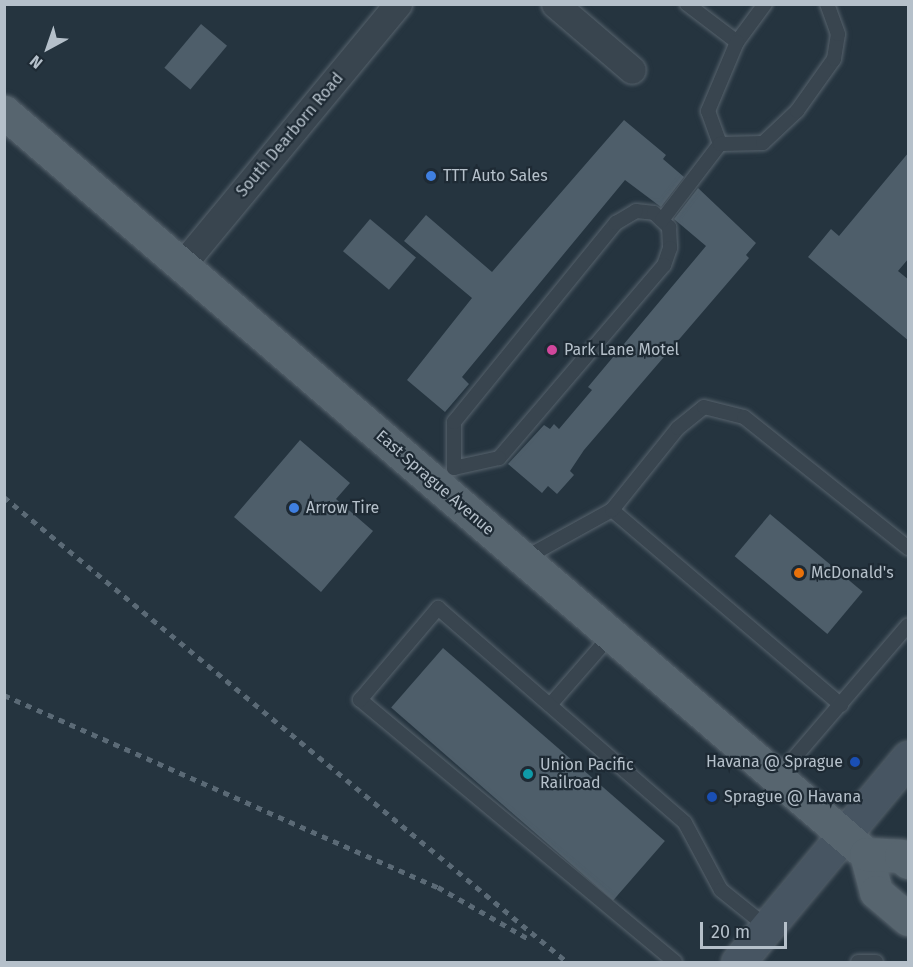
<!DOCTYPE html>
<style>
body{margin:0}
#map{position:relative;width:913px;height:967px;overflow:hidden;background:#25343f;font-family:"Fira Sans",sans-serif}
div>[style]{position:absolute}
.building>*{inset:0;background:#4e5e6a;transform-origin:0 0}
.roads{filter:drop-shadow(0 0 2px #57636d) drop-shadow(0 0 2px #57636d)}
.lane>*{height:14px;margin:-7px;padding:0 7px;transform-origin:7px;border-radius:7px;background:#39454f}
.street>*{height:27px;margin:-13.5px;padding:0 13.5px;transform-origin:13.5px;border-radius:13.5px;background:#39454f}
.secondary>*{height:33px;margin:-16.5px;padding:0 16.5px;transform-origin:16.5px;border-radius:16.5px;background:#475562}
.primary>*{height:33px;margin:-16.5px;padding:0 16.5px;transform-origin:16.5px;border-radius:16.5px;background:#57656f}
.rail>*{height:4.5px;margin-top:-2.25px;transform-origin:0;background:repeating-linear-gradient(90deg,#5b6a76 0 6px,transparent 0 12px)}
.dots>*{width:16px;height:16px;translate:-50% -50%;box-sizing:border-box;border:3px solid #1e2a34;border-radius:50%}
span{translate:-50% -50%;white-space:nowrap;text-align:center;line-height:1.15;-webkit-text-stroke:4.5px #1e2a34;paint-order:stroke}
.street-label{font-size:16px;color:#b5c0ca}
.poi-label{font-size:16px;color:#b5c0ca}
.left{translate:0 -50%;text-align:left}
.right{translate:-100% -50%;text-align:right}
.frame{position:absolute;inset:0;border:6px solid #b5c0ca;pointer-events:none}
.north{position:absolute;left:18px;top:18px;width:60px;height:60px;-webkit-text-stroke:4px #1e2a34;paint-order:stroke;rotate:220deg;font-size:16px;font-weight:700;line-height:24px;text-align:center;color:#b5c0ca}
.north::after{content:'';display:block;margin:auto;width:21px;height:27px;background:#b5c0ca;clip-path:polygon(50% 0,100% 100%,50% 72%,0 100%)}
.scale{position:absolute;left:700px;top:922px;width:87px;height:27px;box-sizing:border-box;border:3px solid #b5c0ca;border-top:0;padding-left:8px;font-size:18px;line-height:21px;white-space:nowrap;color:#b5c0ca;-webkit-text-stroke:4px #1e2a34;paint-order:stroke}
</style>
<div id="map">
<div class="building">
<div style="left:201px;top:24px;width:34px;height:57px;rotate:40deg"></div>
<div style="clip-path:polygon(624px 120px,666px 155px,663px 159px,684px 177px,661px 207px,625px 180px,462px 377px,469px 384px,445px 412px,407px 380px,472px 298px,404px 241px,426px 215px,492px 272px)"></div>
<div style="clip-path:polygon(909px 152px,909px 258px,898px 271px,909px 280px,909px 341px,808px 257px,831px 229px,839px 236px)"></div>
<div style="clip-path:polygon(698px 188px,756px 243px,746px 255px,749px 258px,584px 450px,570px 471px,574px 475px,557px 494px,548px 486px,542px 493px,508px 464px,544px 425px,550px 429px,554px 424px,559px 429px,592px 390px,588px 387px,706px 246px,674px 219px)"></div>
<div style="left:370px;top:219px;width:60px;height:42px;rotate:40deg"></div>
<div style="clip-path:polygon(300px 440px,350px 483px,336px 499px,373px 531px,321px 592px,234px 517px)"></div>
<div style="left:770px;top:514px;width:121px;height:55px;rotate:40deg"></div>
<div style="left:443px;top:648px;width:294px;height:79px;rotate:41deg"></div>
</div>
<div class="roads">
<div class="lane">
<div style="left:687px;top:4px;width:63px;rotate:37.2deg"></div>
<div style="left:737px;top:42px;width:47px;rotate:-53.6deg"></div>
<div style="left:720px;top:144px;width:35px;rotate:-110deg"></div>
<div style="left:708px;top:111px;width:75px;rotate:-67.2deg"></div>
<div style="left:636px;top:211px;width:18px;rotate:6deg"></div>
<div style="left:654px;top:213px;width:21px;rotate:43deg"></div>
<div style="left:669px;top:227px;width:21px;rotate:87deg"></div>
<div style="left:670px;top:248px;width:18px;rotate:109deg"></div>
<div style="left:664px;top:265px;width:254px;rotate:130.5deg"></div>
<div style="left:499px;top:458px;width:46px;rotate:167.5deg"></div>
<div style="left:454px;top:468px;width:46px;rotate:-90deg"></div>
<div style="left:454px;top:422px;width:257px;rotate:-50.9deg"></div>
<div style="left:616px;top:223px;width:23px;rotate:-31deg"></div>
<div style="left:662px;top:220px;width:96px;rotate:-52.7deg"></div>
<div style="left:720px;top:144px;width:43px;rotate:-1.3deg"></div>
<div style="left:763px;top:143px;width:47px;rotate:-43.3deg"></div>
<div style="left:797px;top:111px;width:64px;rotate:-54.6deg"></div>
<div style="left:834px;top:59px;width:25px;rotate:-81deg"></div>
<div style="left:838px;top:34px;width:32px;rotate:-110deg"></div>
<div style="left:612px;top:510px;width:301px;rotate:40.4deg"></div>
<div style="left:525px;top:558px;width:99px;rotate:-28.9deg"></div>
<div style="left:612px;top:510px;width:105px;rotate:-51.2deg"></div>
<div style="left:678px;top:428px;width:33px;rotate:-39deg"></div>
<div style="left:704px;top:407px;width:41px;rotate:14deg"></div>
<div style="left:744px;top:417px;width:210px;rotate:38.6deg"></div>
<div style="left:550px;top:705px;width:93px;rotate:-48.9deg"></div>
<div style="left:777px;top:778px;width:201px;rotate:-49.4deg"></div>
<div style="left:675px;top:962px;width:410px;rotate:-140.2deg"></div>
<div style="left:360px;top:700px;width:121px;rotate:-49.7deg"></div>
<div style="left:438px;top:608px;width:327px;rotate:41deg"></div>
<div style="left:685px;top:823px;width:76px;rotate:61.8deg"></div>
<div style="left:721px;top:890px;width:59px;rotate:38.8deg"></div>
<div style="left:858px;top:962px;width:18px"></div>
</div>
<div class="street">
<div style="left:555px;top:4px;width:101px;rotate:40.6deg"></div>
<div style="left:182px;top:265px;width:339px;rotate:-50.4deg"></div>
</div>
<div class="secondary">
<div style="left:738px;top:962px;width:266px;rotate:-50.2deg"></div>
</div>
<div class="primary">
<div style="left:4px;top:112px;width:1137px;rotate:40.72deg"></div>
<div style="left:866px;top:854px;width:39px;rotate:75deg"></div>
<div style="left:876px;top:892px;width:42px;rotate:40.2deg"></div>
<div style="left:866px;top:854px;width:35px;rotate:3deg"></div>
<div style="left:901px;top:856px;width:9px;rotate:41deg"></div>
</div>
</div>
<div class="rail">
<div style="left:4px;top:497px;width:730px;rotate:39.55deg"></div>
<div style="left:4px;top:695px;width:475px;rotate:23.9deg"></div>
<div style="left:438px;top:887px;width:103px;rotate:29.8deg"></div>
</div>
<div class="dots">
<div style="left:431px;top:176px;background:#3f7fe0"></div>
<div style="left:552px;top:350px;background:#d1479c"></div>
<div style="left:294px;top:508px;background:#3f7fe0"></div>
<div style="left:799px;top:573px;background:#e8710a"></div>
<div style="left:855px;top:762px;background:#1a4fb4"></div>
<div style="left:528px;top:774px;background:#0f9aa8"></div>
<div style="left:712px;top:797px;background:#1a4fb4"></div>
</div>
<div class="street-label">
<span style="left:290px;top:135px;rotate:-50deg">South Dearborn Road</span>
<span style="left:435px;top:483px;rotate:41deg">East Sprague Avenue</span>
</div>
<div class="poi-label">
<span class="left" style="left:443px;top:176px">TTT Auto Sales</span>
<span class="left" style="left:564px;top:350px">Park Lane Motel</span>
<span class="left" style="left:306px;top:508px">Arrow Tire</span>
<span class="left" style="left:811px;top:573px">McDonald's</span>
<span class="right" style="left:843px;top:762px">Havana @ Sprague</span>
<span class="left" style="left:540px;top:774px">Union Pacific<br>Railroad</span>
<span class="left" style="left:724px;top:797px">Sprague @ Havana</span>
</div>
<div class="frame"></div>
<div class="north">N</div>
<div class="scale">20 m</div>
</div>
